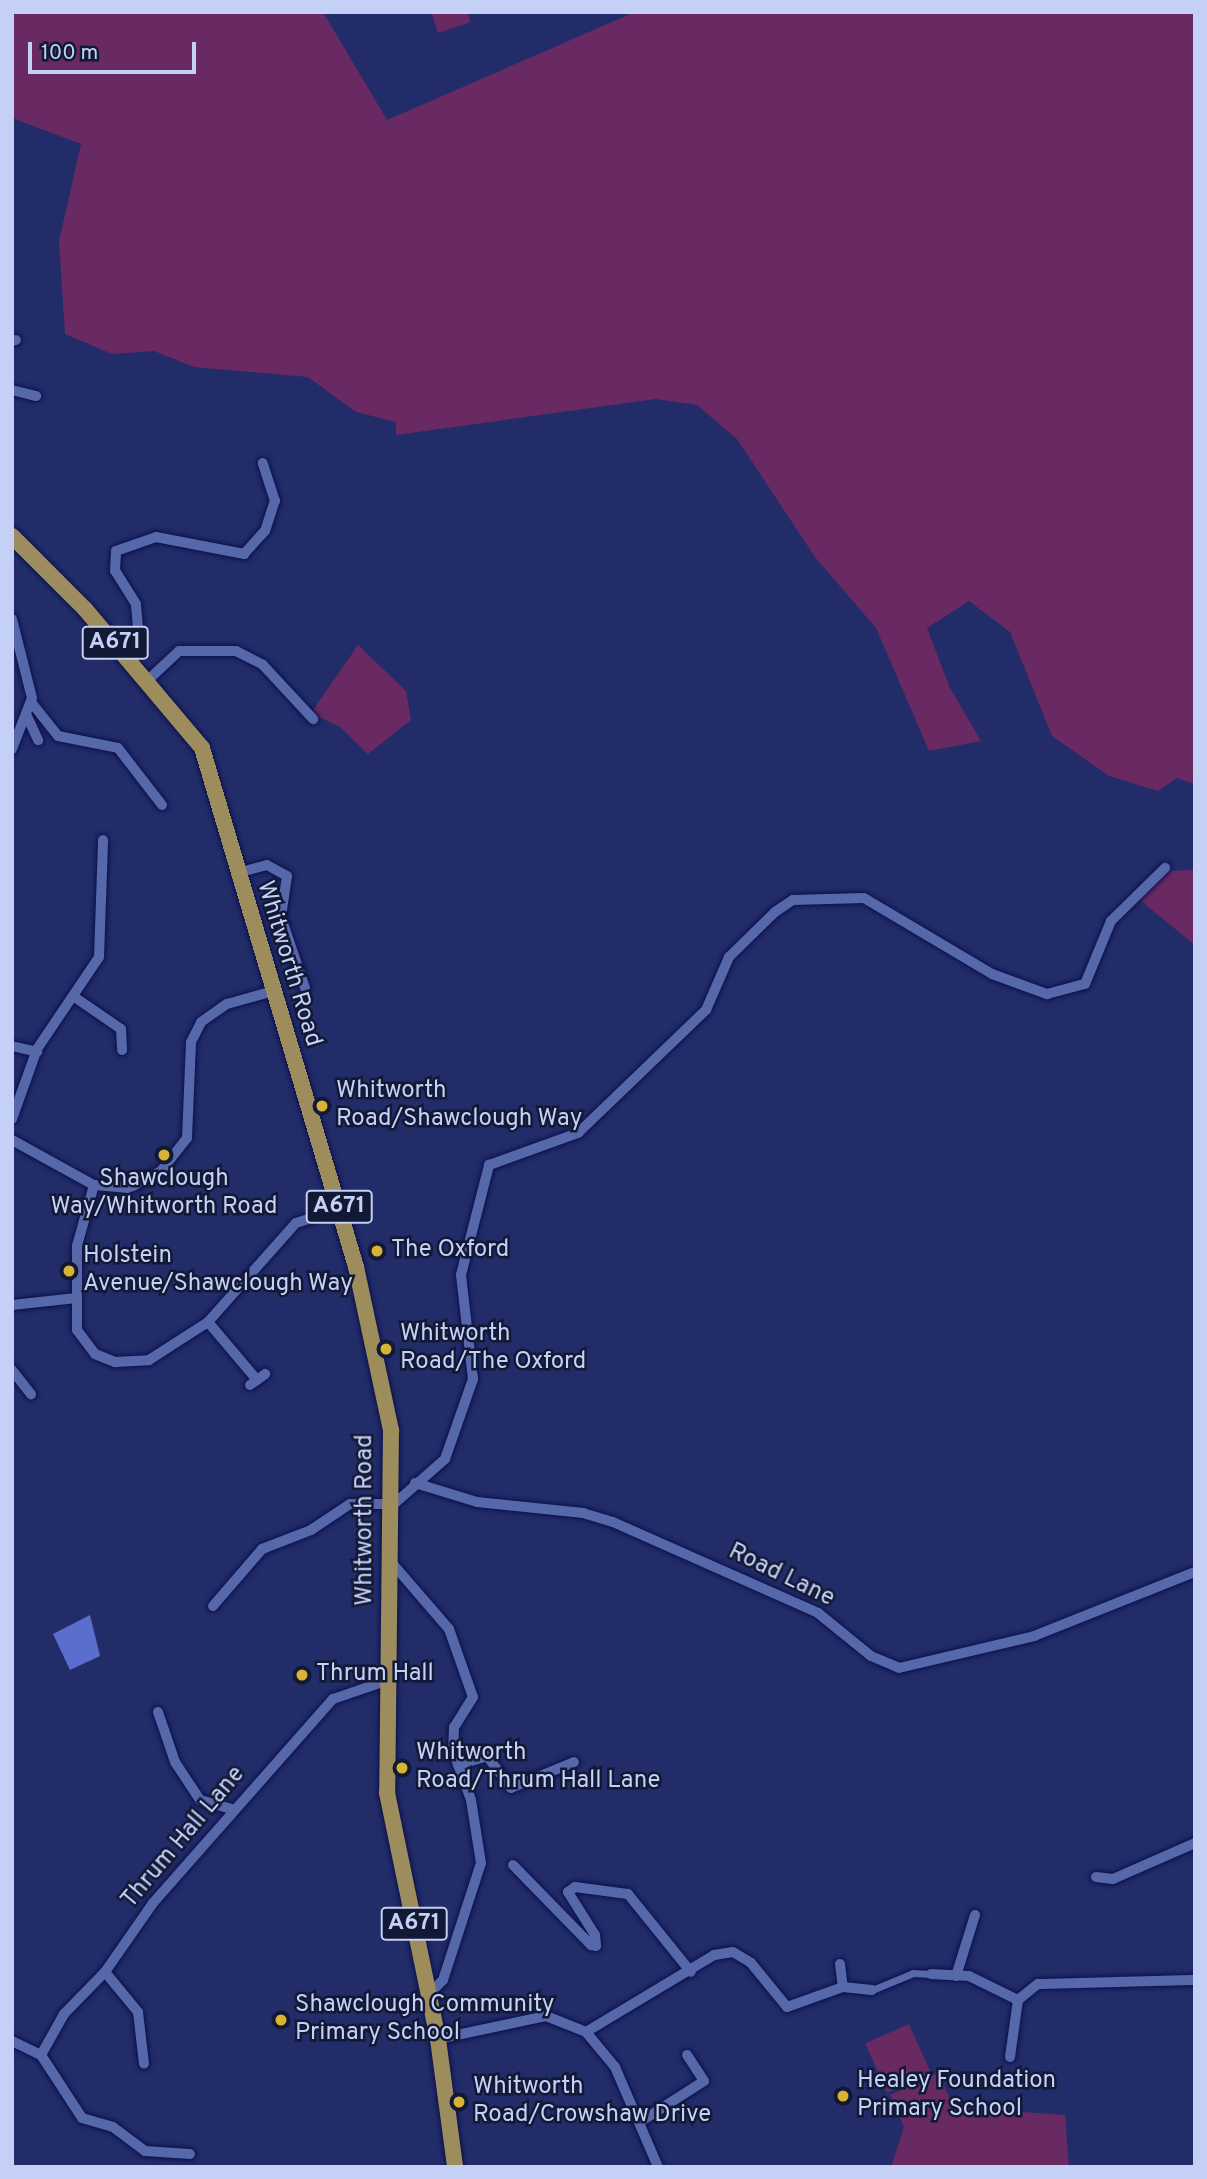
<!DOCTYPE html>
<style>
body{margin:0}
#map{position:relative;width:1207px;height:2179px;overflow:hidden;background:#212c69;font-family:Overpass,sans-serif}
div>[style]{position:absolute}
.green>*{inset:0;background:#692a63;transform-origin:0 0}
.water>*{inset:0;background:#596ecd}
.roads{filter:drop-shadow(0 0 2px #0c104b) drop-shadow(0 0 2px #0c104b)}
.pedestrian>*{height:7px;margin:-3.5px;padding:0 3.5px;transform-origin:3.5px;border-radius:3.5px;background:#5667aa}
.minor>*{height:10px;margin:-5px;padding:0 5px;transform-origin:5px;border-radius:5px;background:#5667aa}
.primary>*{height:16px;margin:-8px;padding:0 8px;transform-origin:8px;border-radius:8px;background:#9d8d5d}
.dots>*{width:19px;height:19px;translate:-50% -50%;box-sizing:border-box;border:4px solid #121934;border-radius:50%}
span{translate:-50% -50%;white-space:nowrap;text-align:center;line-height:1.15;-webkit-text-stroke:5px #121934;paint-order:stroke}
.shield-label span{padding:2px 5px;background:#121934;border:2px solid;border-radius:5px;-webkit-text-stroke-width:0}
.shield-label{font-size:23px;color:#c4d0f5;font-weight:700}
.street-label{font-size:24px;color:#c4d0f5}
.poi-label{font-size:24px;color:#c4d0f5}
.left{translate:0 -50%;text-align:left}
.frame{position:absolute;inset:0;border:14px solid #c4d0f5;pointer-events:none}
.scale{position:absolute;left:28px;top:42px;width:168px;height:32px;box-sizing:border-box;border:4px solid #c4d0f5;border-top:0;padding-left:9px;font-size:21px;line-height:24px;white-space:nowrap;color:#c4d0f5;-webkit-text-stroke:5px #121934;paint-order:stroke}
</style>
<div id="map">
<div class="green">
<div style="clip-path:polygon(12px 12px,323px 12px,387px 120px,635px 12px,1195px 12px,1195px 784px,1177px 778px,1158px 791px,1109px 776px,1052px 736px,1010px 632px,969px 601px,927px 628px,950px 688px,981px 741px,929px 751px,876px 628px,815px 557px,737px 439px,697px 405px,655px 399px,396px 435px,396px 422px,356px 412px,308px 377px,194px 367px,154px 351px,112px 354px,65px 334px,59px 241px,81px 144px,12px 118px)"></div>
<div style="clip-path:polygon(431px 12px,467px 12px,471px 22px,438px 33px)"></div>
<div style="clip-path:polygon(358px 645px,406px 691px,411px 720px,368px 754px,340px 727px,311px 713px)"></div>
<div style="clip-path:polygon(1195px 870px,1195px 945px,1136px 897px,1164px 871px)"></div>
<div style="left:909px;top:2024px;width:54px;height:48px;rotate:66deg"></div>
<div style="clip-path:polygon(938px 2073px,954px 2107px,1065px 2115px,1069px 2167px,891px 2167px,904px 2127px,890px 2095px)"></div>
</div>
<div class="water">
<div style="clip-path:polygon(90px 1615px,100px 1656px,70px 1670px,53px 1634px)"></div>
</div>
<div class="roads">
<div class="pedestrian">
<div style="left:872px;top:1990px;width:44px;rotate:-22.5deg"></div>
<div style="left:913px;top:1973px;width:18px;rotate:3deg"></div>
</div>
<div class="minor">
<div style="left:12px;top:341px;width:4px;rotate:-14deg"></div>
<div style="left:12px;top:390px;width:25px;rotate:14deg"></div>
<div style="left:12px;top:619px;width:81px;rotate:75.8deg"></div>
<div style="left:32px;top:698px;width:55px;rotate:111.4deg"></div>
<div style="left:118px;top:646px;width:27px;rotate:-42deg"></div>
<div style="left:138px;top:628px;width:24px;rotate:-95deg"></div>
<div style="left:136px;top:604px;width:39px;rotate:-122deg"></div>
<div style="left:115px;top:571px;width:20px;rotate:-87deg"></div>
<div style="left:116px;top:551px;width:42px;rotate:-19.3deg"></div>
<div style="left:156px;top:537px;width:90px;rotate:10.9deg"></div>
<div style="left:244px;top:554px;width:31px;rotate:-48deg"></div>
<div style="left:265px;top:531px;width:32px;rotate:-72deg"></div>
<div style="left:275px;top:501px;width:40px;rotate:-108deg"></div>
<div style="left:148px;top:680px;width:42px;rotate:-43.1deg"></div>
<div style="left:179px;top:651px;width:57px"></div>
<div style="left:236px;top:651px;width:30px;rotate:27deg"></div>
<div style="left:263px;top:665px;width:74px;rotate:47.2deg"></div>
<div style="left:31px;top:702px;width:43px;rotate:51.5deg"></div>
<div style="left:58px;top:736px;width:61px;rotate:11.3deg"></div>
<div style="left:118px;top:748px;width:72px;rotate:52.3deg"></div>
<div style="left:26px;top:714px;width:29px;rotate:65deg"></div>
<div style="left:237px;top:873px;width:31px;rotate:-15deg"></div>
<div style="left:267px;top:865px;width:23px;rotate:29deg"></div>
<div style="left:287px;top:876px;width:41px;rotate:98.3deg"></div>
<div style="left:281px;top:917px;width:75px;rotate:71.3deg"></div>
<div style="left:73px;top:996px;width:58px;rotate:34.5deg"></div>
<div style="left:121px;top:1029px;width:21px;rotate:87deg"></div>
<div style="left:12px;top:1046px;width:26px;rotate:13deg"></div>
<div style="left:12px;top:1119px;width:74px;rotate:-70.3deg"></div>
<div style="left:37px;top:1049px;width:111px;rotate:-56deg"></div>
<div style="left:99px;top:957px;width:117px;rotate:-88deg"></div>
<div style="left:12px;top:1140px;width:94px;rotate:28.8deg"></div>
<div style="left:94px;top:1185px;width:35px;rotate:5deg"></div>
<div style="left:129px;top:1188px;width:36px;rotate:-28deg"></div>
<div style="left:161px;top:1171px;width:42px;rotate:-51.8deg"></div>
<div style="left:187px;top:1138px;width:96px;rotate:-87.6deg"></div>
<div style="left:191px;top:1042px;width:22px;rotate:-63deg"></div>
<div style="left:201px;top:1022px;width:32px;rotate:-35deg"></div>
<div style="left:227px;top:1004px;width:45px;rotate:-15.6deg"></div>
<div style="left:94px;top:1185px;width:63px;rotate:105.6deg"></div>
<div style="left:77px;top:1246px;width:84px;rotate:90deg"></div>
<div style="left:77px;top:1330px;width:30px;rotate:53deg"></div>
<div style="left:95px;top:1354px;width:22px;rotate:22deg"></div>
<div style="left:115px;top:1362px;width:34px;rotate:-3deg"></div>
<div style="left:149px;top:1360px;width:70px;rotate:-32.8deg"></div>
<div style="left:208px;top:1322px;width:132px;rotate:-48.4deg"></div>
<div style="left:296px;top:1223px;width:45px;rotate:-18deg"></div>
<div style="left:12px;top:1305px;width:65px;rotate:-6.1deg"></div>
<div style="left:208px;top:1322px;width:76px;rotate:49.8deg"></div>
<div style="left:12px;top:1370px;width:31px;rotate:52deg"></div>
<div style="left:250px;top:1385px;width:19px;rotate:-36deg"></div>
<div style="left:415px;top:1483px;width:65px;rotate:17deg"></div>
<div style="left:477px;top:1502px;width:107px;rotate:5.9deg"></div>
<div style="left:583px;top:1513px;width:31px;rotate:17deg"></div>
<div style="left:613px;top:1522px;width:224px;rotate:23.9deg"></div>
<div style="left:818px;top:1613px;width:68px;rotate:39.1deg"></div>
<div style="left:871px;top:1656px;width:30px;rotate:23deg"></div>
<div style="left:899px;top:1668px;width:139px;rotate:-13.3deg"></div>
<div style="left:1034px;top:1636px;width:173px;rotate:-21.7deg"></div>
<div style="left:392px;top:1563px;width:87px;rotate:49.2deg"></div>
<div style="left:449px;top:1629px;width:72px;rotate:70.6deg"></div>
<div style="left:473px;top:1697px;width:36px;rotate:122deg"></div>
<div style="left:454px;top:1727px;width:24px;rotate:92deg"></div>
<div style="left:453px;top:1751px;width:52px;rotate:69.8deg"></div>
<div style="left:471px;top:1800px;width:64px;rotate:81deg"></div>
<div style="left:481px;top:1863px;width:123px;rotate:108deg"></div>
<div style="left:443px;top:1980px;width:21px;rotate:135deg"></div>
<div style="left:213px;top:1606px;width:75px;rotate:-49.3deg"></div>
<div style="left:262px;top:1549px;width:53px;rotate:-21.2deg"></div>
<div style="left:311px;top:1530px;width:47px;rotate:-33.7deg"></div>
<div style="left:350px;top:1504px;width:44px"></div>
<div style="left:394px;top:1504px;width:68px;rotate:-41.4deg"></div>
<div style="left:445px;top:1459px;width:85px;rotate:-70.7deg"></div>
<div style="left:473px;top:1379px;width:105px;rotate:-96.6deg"></div>
<div style="left:461px;top:1275px;width:114px;rotate:-75.7deg"></div>
<div style="left:489px;top:1165px;width:95px;rotate:-19.8deg"></div>
<div style="left:578px;top:1133px;width:178px;rotate:-43.9deg"></div>
<div style="left:706px;top:1010px;width:58px;rotate:-66.5deg"></div>
<div style="left:729px;top:957px;width:64px;rotate:-44.4deg"></div>
<div style="left:775px;top:912px;width:22px;rotate:-34deg"></div>
<div style="left:793px;top:900px;width:71px;rotate:-1.6deg"></div>
<div style="left:864px;top:898px;width:149px;rotate:30.7deg"></div>
<div style="left:992px;top:974px;width:59px;rotate:20deg"></div>
<div style="left:1047px;top:994px;width:39px;rotate:-15deg"></div>
<div style="left:1085px;top:984px;width:68px;rotate:-67.6deg"></div>
<div style="left:1111px;top:921px;width:76px;rotate:-44.5deg"></div>
<div style="left:158px;top:1712px;width:53px;rotate:71.2deg"></div>
<div style="left:175px;top:1762px;width:45px;rotate:56.7deg"></div>
<div style="left:200px;top:1800px;width:35px;rotate:16deg"></div>
<div style="left:458px;top:1765px;width:30px;rotate:-17deg"></div>
<div style="left:487px;top:1756px;width:40px;rotate:53deg"></div>
<div style="left:511px;top:1788px;width:68px;rotate:-22.4deg"></div>
<div style="left:513px;top:1865px;width:112px;rotate:45.7deg"></div>
<div style="left:591px;top:1945px;width:5px;rotate:11deg"></div>
<div style="left:596px;top:1946px;width:11px;rotate:-95deg"></div>
<div style="left:595px;top:1935px;width:51px;rotate:-122.1deg"></div>
<div style="left:568px;top:1892px;width:9px;rotate:-36deg"></div>
<div style="left:575px;top:1887px;width:53px;rotate:7.5deg"></div>
<div style="left:628px;top:1894px;width:100px;rotate:51.1deg"></div>
<div style="left:1096px;top:1877px;width:17px;rotate:7deg"></div>
<div style="left:1113px;top:1879px;width:90px;rotate:-23.7deg"></div>
<div style="left:840px;top:1964px;width:23px;rotate:83deg"></div>
<div style="left:105px;top:1972px;width:52px;rotate:50.5deg"></div>
<div style="left:138px;top:2012px;width:52px;rotate:83.4deg"></div>
<div style="left:931px;top:1974px;width:38px;rotate:3deg"></div>
<div style="left:969px;top:1976px;width:55px;rotate:26.1deg"></div>
<div style="left:956px;top:1976px;width:64px;rotate:-72.7deg"></div>
<div style="left:586px;top:2032px;width:45px;rotate:50.4deg"></div>
<div style="left:615px;top:2067px;width:109px;rotate:66.7deg"></div>
<div style="left:438px;top:2039px;width:110px;rotate:-12deg"></div>
<div style="left:546px;top:2016px;width:43px;rotate:21.8deg"></div>
<div style="left:586px;top:2032px;width:149px;rotate:-31deg"></div>
<div style="left:714px;top:1955px;width:19px;rotate:-9deg"></div>
<div style="left:733px;top:1952px;width:21px;rotate:31deg"></div>
<div style="left:751px;top:1963px;width:57px;rotate:50.7deg"></div>
<div style="left:787px;top:2007px;width:59px;rotate:-19.7deg"></div>
<div style="left:843px;top:1987px;width:29px;rotate:6deg"></div>
<div style="left:12px;top:2041px;width:32px;rotate:26deg"></div>
<div style="left:41px;top:2055px;width:47px;rotate:-60.7deg"></div>
<div style="left:64px;top:2014px;width:59px;rotate:-45.7deg"></div>
<div style="left:105px;top:1972px;width:84px;rotate:-55.2deg"></div>
<div style="left:153px;top:1903px;width:272px;rotate:-48.6deg"></div>
<div style="left:333px;top:1699px;width:56px;rotate:-18.8deg"></div>
<div style="left:41px;top:2055px;width:75px;rotate:56.9deg"></div>
<div style="left:82px;top:2118px;width:32px;rotate:16deg"></div>
<div style="left:113px;top:2127px;width:40px;rotate:37deg"></div>
<div style="left:145px;top:2151px;width:45px;rotate:3.8deg"></div>
<div style="left:1010px;top:2057px;width:58px;rotate:-82deg"></div>
<div style="left:1018px;top:2000px;width:26px;rotate:-39deg"></div>
<div style="left:1038px;top:1984px;width:157px;rotate:-1.5deg"></div>
<div style="left:640px;top:2122px;width:76px;rotate:-32.6deg"></div>
<div style="left:704px;top:2081px;width:31px;rotate:-123deg"></div>
</div>
<div class="primary">
<div style="left:12px;top:536px;width:103px;rotate:45deg"></div>
<div style="left:85px;top:609px;width:182px;rotate:49.9deg"></div>
<div style="left:202px;top:748px;width:541px;rotate:73.47deg"></div>
<div style="left:356px;top:1267px;width:167px;rotate:77.9deg"></div>
<div style="left:391px;top:1430px;width:363px;rotate:90.6deg"></div>
<div style="left:387px;top:1793px;width:251px;rotate:78.3deg"></div>
<div style="left:438px;top:2039px;width:129px;rotate:82.4deg"></div>
</div>
</div>
<div class="dots">
<div style="left:322px;top:1106px;background:#d9b334"></div>
<div style="left:164px;top:1155px;background:#d9b334"></div>
<div style="left:377px;top:1251px;background:#d9b334"></div>
<div style="left:69px;top:1271px;background:#d9b334"></div>
<div style="left:386px;top:1349px;background:#d9b334"></div>
<div style="left:302px;top:1675px;background:#d9b334"></div>
<div style="left:402px;top:1768px;background:#d9b334"></div>
<div style="left:281px;top:2020px;background:#d9b334"></div>
<div style="left:843px;top:2096px;background:#d9b334"></div>
<div style="left:459px;top:2102px;background:#d9b334"></div>
</div>
<div class="shield-label">
<span style="left:115px;top:643px">A671</span>
<span style="left:339px;top:1207px">A671</span>
<span style="left:414px;top:1924px">A671</span>
</div>
<div class="street-label">
<span style="left:288px;top:964px;rotate:73deg">Whitworth Road</span>
<span style="left:366px;top:1520px;rotate:-90deg">Whitworth Road</span>
<span style="left:781px;top:1576px;rotate:26deg">Road Lane</span>
<span style="left:184px;top:1838px;rotate:-50deg">Thrum Hall Lane</span>
</div>
<div class="poi-label">
<span class="left" style="left:336px;top:1106px">Whitworth<br>Road/Shawclough Way</span>
<span style="left:164px;top:1194px">Shawclough<br>Way/Whitworth Road</span>
<span class="left" style="left:391px;top:1251px">The Oxford</span>
<span class="left" style="left:83px;top:1271px">Holstein<br>Avenue/Shawclough Way</span>
<span class="left" style="left:400px;top:1349px">Whitworth<br>Road/The Oxford</span>
<span class="left" style="left:316px;top:1675px">Thrum Hall</span>
<span class="left" style="left:416px;top:1768px">Whitworth<br>Road/Thrum Hall Lane</span>
<span class="left" style="left:295px;top:2020px">Shawclough Community<br>Primary School</span>
<span class="left" style="left:857px;top:2096px">Healey Foundation<br>Primary School</span>
<span class="left" style="left:473px;top:2102px">Whitworth<br>Road/Crowshaw Drive</span>
</div>
<div class="frame"></div>
<div class="scale">100 m</div>
</div>
